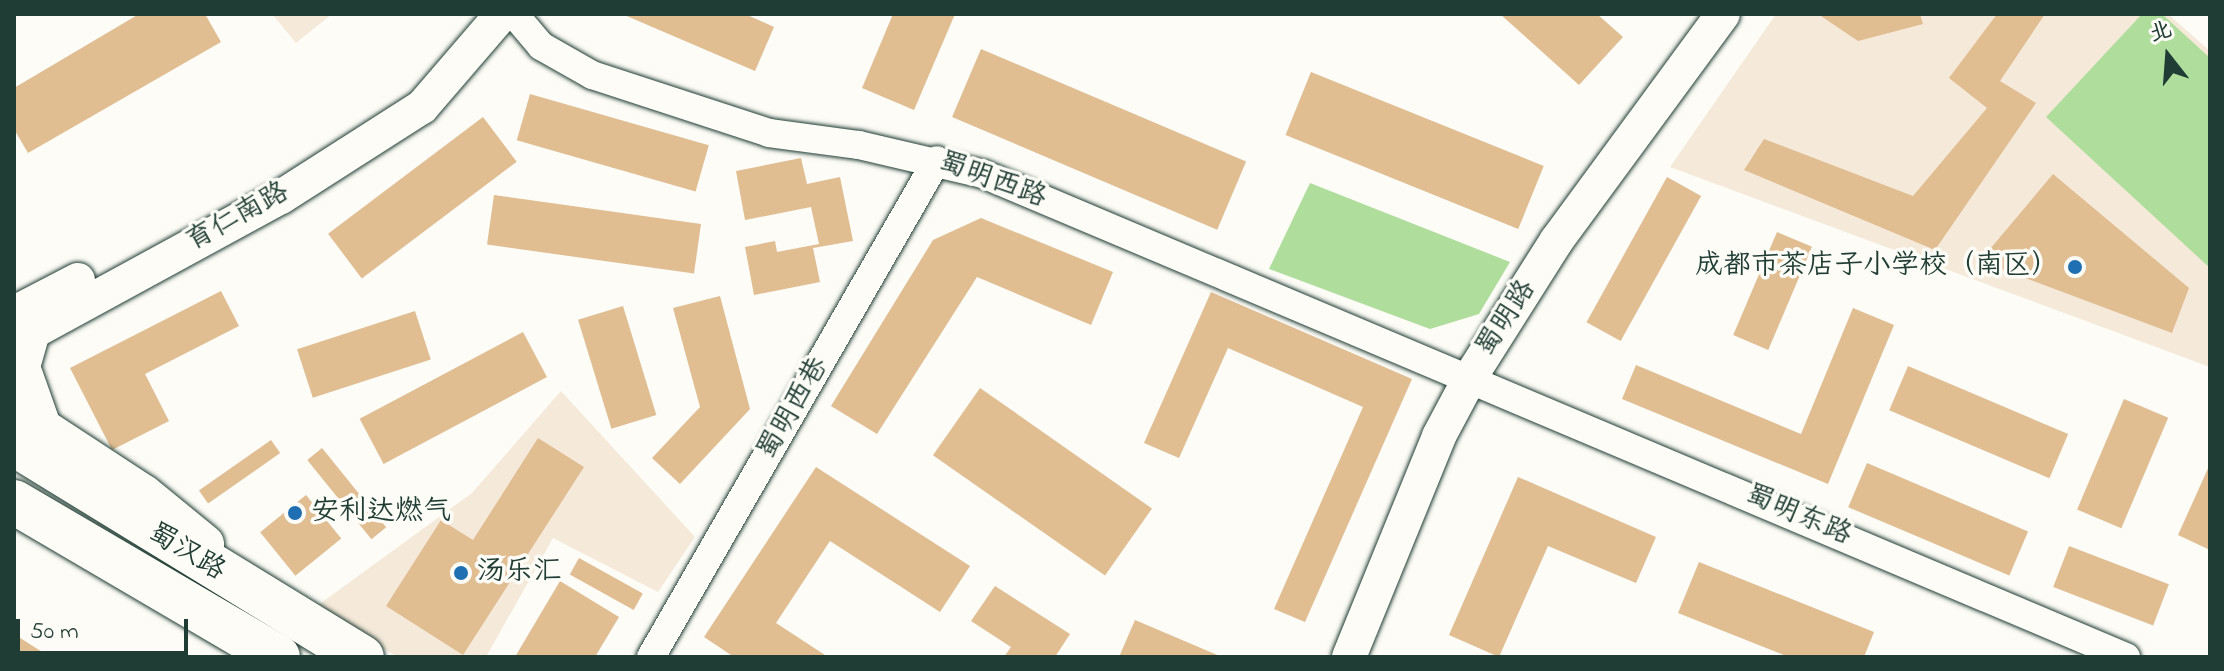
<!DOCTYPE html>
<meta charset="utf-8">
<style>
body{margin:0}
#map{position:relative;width:2224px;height:671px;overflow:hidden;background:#fdfcf7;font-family:"Indie Flower","LXGW WenKai TC",sans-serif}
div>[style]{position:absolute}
.built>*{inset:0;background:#f5e9d9}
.green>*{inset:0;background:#afdd9c}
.building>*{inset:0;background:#e1bd92;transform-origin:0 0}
.roads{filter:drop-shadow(0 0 2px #1f3d34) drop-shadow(0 0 2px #1f3d34)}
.minor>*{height:28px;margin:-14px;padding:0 14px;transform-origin:14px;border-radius:14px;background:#fdfcf7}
.tertiary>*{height:34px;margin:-17px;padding:0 17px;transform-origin:17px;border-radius:17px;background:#fdfcf7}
.secondary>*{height:38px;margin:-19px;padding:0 19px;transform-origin:19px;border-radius:19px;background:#fdfcf7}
.trunk>*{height:44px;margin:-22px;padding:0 22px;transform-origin:22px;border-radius:22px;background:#fdfcf7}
.dots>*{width:22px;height:22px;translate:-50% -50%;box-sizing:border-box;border:4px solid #fdfcf7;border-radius:50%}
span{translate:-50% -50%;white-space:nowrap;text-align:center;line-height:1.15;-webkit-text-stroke:7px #fdfcf7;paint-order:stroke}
.street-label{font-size:28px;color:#1f3d34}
.poi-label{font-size:28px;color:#1f3d34}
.right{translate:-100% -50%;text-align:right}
.left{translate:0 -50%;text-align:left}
.frame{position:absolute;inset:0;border:16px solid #1f3d34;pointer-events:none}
.north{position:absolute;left:2128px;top:16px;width:80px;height:80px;-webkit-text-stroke:6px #fdfcf7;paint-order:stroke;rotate:343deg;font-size:22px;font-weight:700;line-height:32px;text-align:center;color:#1f3d34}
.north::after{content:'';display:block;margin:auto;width:28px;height:36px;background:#1f3d34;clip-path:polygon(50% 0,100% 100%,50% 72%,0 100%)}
.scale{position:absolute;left:16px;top:619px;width:172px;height:36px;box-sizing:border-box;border:4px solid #1f3d34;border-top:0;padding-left:10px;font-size:24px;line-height:28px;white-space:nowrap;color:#1f3d34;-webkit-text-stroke:6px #fdfcf7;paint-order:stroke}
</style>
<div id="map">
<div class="built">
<div style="clip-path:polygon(272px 14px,332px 14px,296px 43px)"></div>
<div style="clip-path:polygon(1776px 14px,2168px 14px,2210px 51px,2210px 367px,1670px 167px)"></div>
<div style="clip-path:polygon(561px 391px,695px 537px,658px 592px,553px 538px,486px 657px,397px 657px,317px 606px,472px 493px)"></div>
</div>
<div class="green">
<div style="clip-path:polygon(2142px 14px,2162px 14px,2210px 58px,2210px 268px,2046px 117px)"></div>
<div style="clip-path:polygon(1310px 183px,1510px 262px,1479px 314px,1430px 329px,1269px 269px)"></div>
</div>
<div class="building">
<div style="clip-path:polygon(205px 14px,221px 42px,28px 153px,14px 129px,14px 88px,139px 14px)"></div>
<div style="clip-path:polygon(622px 14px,745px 14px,774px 27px,755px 71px)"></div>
<div style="clip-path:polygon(893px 14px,955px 14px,914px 110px,862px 88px)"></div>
<div style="clip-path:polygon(1500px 14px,1597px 14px,1623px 37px,1579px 85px)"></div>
<div style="clip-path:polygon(1818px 14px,1920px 14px,1923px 24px,1858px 41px)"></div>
<div style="clip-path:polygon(1997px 14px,2045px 14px,2000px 81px,2036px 103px,1935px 250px,1744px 170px,1764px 139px,1913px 196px,1987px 108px,1949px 78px)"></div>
<div style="left:981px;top:49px;width:288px;height:74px;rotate:23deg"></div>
<div style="left:1311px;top:72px;width:251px;height:68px;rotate:22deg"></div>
<div style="left:530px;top:94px;width:186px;height:48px;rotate:16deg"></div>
<div style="left:483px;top:117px;width:56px;height:194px;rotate:53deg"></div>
<div style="clip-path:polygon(801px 158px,807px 184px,840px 177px,853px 241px,813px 248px,820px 282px,754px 295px,745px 247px,775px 241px,777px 252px,819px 244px,811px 207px,745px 220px,736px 171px)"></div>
<div style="clip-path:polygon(2053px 174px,2189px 288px,2172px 333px,1980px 261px)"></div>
<div style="left:1667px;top:177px;width:39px;height:166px;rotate:29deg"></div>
<div style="left:494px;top:195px;width:209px;height:50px;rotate:8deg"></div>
<div style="clip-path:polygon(981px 218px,1113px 272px,1091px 325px,977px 277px,877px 434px,831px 406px,933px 240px)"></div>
<div style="left:1777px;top:232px;width:38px;height:112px;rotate:23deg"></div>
<div style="clip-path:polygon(221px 291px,239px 326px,145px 374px,169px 421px,112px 450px,70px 368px)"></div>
<div style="clip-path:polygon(1211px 292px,1412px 379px,1305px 622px,1274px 609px,1363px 407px,1228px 348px,1179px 458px,1144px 443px)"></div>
<div style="clip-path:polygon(720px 296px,750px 409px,680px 484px,652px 458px,700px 407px,673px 308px)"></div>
<div style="left:623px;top:306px;width:114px;height:47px;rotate:73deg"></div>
<div style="clip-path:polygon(1853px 308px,1894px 325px,1828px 484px,1622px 399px,1636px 365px,1801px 434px)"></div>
<div style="left:415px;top:311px;width:51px;height:124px;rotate:72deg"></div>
<div style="left:523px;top:332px;width:51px;height:185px;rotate:62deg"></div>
<div style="left:1908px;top:366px;width:174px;height:48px;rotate:23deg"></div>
<div style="left:980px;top:388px;width:210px;height:82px;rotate:35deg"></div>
<div style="left:2124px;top:399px;width:48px;height:120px;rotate:23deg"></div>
<div style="clip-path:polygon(538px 438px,584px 467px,463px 655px,386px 606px,441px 520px,473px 540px)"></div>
<div style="left:271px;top:440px;width:16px;height:88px;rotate:55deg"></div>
<div style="left:322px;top:448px;width:102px;height:19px;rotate:51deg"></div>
<div style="left:1867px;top:463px;width:175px;height:48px;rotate:23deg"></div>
<div style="clip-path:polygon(2210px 464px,2210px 550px,2178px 535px)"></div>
<div style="clip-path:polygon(816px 467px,970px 566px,940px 612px,830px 541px,776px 623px,828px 657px,734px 657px,704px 637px)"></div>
<div style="clip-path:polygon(1518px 477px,1656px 537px,1636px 583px,1548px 546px,1499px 657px,1449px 635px)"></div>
<div style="left:306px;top:495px;width:56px;height:59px;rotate:51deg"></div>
<div style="left:2069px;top:546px;width:107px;height:44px;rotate:21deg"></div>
<div style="left:579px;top:558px;width:73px;height:19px;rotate:29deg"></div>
<div style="clip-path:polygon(1699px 562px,1874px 632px,1864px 657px,1789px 657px,1678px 613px)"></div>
<div style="clip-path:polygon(560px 581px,619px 617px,595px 657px,515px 657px)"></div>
<div style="clip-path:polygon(995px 586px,1070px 634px,1055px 657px,1004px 657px,1011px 647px,971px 621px)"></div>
<div style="clip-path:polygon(1135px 620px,1222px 657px,1119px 657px)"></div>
<div style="clip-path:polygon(14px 634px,50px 657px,14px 657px)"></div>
</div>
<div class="roads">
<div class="minor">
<div style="left:514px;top:14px;width:42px;rotate:49.8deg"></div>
<div style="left:541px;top:46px;width:59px;rotate:29.6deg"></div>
<div style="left:592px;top:75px;width:186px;rotate:18.1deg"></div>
<div style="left:769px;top:133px;width:91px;rotate:7.6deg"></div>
<div style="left:859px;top:145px;width:127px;rotate:13.2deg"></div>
<div style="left:983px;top:174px;width:1241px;rotate:22.91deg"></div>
<div style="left:651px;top:657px;width:573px;rotate:-60.08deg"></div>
</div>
<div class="tertiary">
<div style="left:14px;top:313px;width:72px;rotate:-27.3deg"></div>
<div style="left:45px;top:429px;width:66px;rotate:-109.5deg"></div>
<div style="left:23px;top:367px;width:36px;rotate:-74deg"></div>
<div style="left:33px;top:332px;width:282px;rotate:-28.6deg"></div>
<div style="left:281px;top:197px;width:167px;rotate:-32.6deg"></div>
<div style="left:422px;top:107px;width:123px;rotate:-49.3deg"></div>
<div style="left:1349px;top:657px;width:239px;rotate:-67.8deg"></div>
<div style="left:1439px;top:436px;width:68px;rotate:-61.9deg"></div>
<div style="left:1471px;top:376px;width:161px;rotate:-57.7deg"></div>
<div style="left:1557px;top:240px;width:280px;rotate:-53.7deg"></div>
</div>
<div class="secondary">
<div style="left:14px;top:409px;width:155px;rotate:33.2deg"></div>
<div style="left:144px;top:494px;width:79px;rotate:39.3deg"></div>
</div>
<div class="trunk">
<div style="left:14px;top:444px;width:408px;rotate:31.5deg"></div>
<div style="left:14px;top:502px;width:306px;rotate:30.4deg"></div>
</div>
</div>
<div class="dots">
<div style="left:2075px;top:267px;background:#1f6fb2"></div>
<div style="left:295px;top:513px;background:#1f6fb2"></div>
<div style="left:461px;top:573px;background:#1f6fb2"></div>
</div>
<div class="street-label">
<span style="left:992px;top:181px;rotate:20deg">蜀明西路</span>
<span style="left:238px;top:218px;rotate:-29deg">育仁南路</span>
<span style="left:1507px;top:319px;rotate:-57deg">蜀明路</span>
<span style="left:794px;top:409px;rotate:-60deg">蜀明西巷</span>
<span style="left:1798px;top:516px;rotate:23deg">蜀明东路</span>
<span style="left:186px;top:553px;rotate:31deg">蜀汉路</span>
</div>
<div class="poi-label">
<span class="right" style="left:2059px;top:267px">成都市茶店子小学校（南区）</span>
<span class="left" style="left:311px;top:513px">安利达燃气</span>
<span class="left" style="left:477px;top:573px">汤乐汇</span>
</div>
<div class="frame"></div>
<div class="north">北</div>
<div class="scale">50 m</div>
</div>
